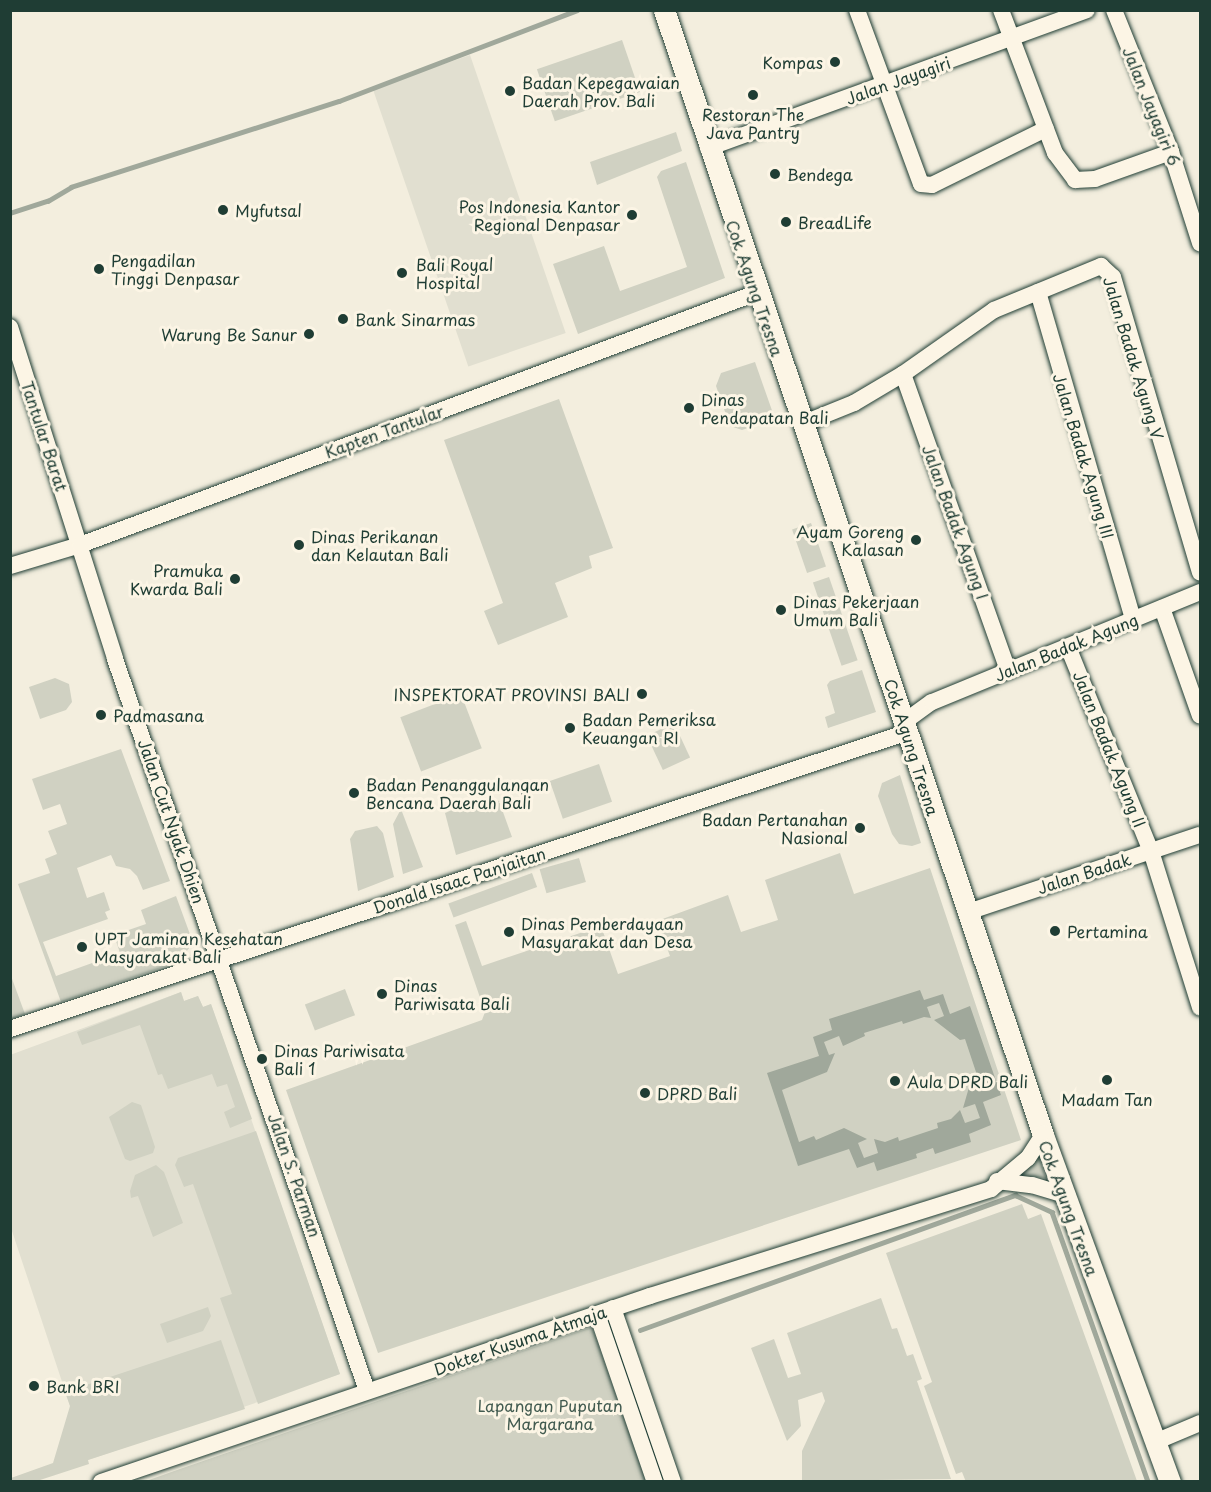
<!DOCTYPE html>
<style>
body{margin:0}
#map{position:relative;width:1211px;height:1492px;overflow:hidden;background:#f3eede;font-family:"Playpen Sans",sans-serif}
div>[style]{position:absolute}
.built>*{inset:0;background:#e1dfd0;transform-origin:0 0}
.green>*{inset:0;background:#d0d1c2;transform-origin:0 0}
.water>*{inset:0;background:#a0a89b}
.stream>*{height:4.5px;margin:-2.25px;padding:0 2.25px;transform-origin:2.25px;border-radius:2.25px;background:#a0a89b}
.roads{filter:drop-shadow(0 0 2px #1f3d34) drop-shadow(0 0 2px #1f3d34)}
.minor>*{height:16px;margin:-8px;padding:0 8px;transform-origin:8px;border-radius:8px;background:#fcf5e5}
.major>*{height:21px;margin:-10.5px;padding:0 10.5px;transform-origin:10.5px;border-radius:10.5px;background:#fcf5e5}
.dots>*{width:16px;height:16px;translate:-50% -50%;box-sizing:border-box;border:3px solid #fcf5e5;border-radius:50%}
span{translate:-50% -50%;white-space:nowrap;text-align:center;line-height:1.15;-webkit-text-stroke:6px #fcf5e5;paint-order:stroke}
.poi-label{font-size:16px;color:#1f3d34}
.right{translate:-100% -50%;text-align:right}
.left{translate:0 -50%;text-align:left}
.street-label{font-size:16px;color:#1f3d34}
.park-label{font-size:16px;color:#425b50}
.frame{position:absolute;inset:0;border:12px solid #1f3d34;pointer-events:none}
</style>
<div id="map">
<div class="built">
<div style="left:470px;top:55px;width:294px;height:103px;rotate:71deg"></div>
<div style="clip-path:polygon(181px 992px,184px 1001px,198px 996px,203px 1007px,211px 1004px,340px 1374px,88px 1460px,11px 1228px,10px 1055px)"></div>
</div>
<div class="green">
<div style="left:622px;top:40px;width:55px;height:90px;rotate:71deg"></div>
<div style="clip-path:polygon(676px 132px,682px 151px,597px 185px,590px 162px)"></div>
<div style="clip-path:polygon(686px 162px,725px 278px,578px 334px,553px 264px,604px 246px,620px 291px,687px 267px,657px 177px,661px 171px)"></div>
<div style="clip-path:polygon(755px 362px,775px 419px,742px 430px,730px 426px,716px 386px,721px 373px)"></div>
<div style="clip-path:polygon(559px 399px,613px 548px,589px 556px,592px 568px,555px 583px,568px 617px,498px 645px,484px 611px,503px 603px,444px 440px)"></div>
<div style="left:811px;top:523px;width:46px;height:20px;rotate:71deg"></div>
<div style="left:829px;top:577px;width:88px;height:17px;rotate:71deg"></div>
<div style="clip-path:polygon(862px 670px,876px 712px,828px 728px,825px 717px,835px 713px,827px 685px,830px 681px)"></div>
<div style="clip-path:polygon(55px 678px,69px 684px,72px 702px,66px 710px,40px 719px,29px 687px)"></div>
<div style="left:461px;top:694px;width:58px;height:65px;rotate:69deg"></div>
<div style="left:674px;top:723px;width:38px;height:30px;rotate:65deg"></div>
<div style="clip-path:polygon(121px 749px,170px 881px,143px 890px,137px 876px,130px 869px,116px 866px,111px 855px,77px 868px,87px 898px,104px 892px,110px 910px,105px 912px,108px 919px,43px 942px,56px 976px,120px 953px,114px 935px,146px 924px,141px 910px,176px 896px,191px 937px,190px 947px,178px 962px,61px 1002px,18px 884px,50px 873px,45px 859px,57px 854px,48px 831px,67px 824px,60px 804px,43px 810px,32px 779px)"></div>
<div style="left:599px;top:764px;width:40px;height:52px;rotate:71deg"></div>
<div style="clip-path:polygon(900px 775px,921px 843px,912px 846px,899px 844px,892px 834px,878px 796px,882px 783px)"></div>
<div style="clip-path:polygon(483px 797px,499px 801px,512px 837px,456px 855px,445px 813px)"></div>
<div style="clip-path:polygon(401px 809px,423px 867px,403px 874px,393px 824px)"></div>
<div style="clip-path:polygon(377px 826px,383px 833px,394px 877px,358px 891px,350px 839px,355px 831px)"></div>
<div style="clip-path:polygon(840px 853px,854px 894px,930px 868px,1021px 1140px,378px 1353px,286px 1090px,482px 1020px,485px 1012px,455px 925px,466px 921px,482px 966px,601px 926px,618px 974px,670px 956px,657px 921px,728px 895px,741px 932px,778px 920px,765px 880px)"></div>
<div style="left:579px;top:858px;width:25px;height:41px;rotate:74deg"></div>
<div style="left:532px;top:873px;width:15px;height:89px;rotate:70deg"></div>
<div style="clip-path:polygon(11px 976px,25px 1014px,11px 1019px,10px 1019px)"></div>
<div style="left:345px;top:989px;width:28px;height:43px;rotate:69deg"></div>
<div style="clip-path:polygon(181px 992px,184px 1001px,198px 996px,203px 1007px,211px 1004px,252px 1119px,230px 1128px,224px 1112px,235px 1107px,227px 1084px,217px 1087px,212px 1074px,168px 1089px,162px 1074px,158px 1075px,140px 1025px,82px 1045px,77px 1032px)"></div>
<div style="clip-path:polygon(132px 1102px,141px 1105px,155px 1147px,153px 1153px,130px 1161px,125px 1159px,109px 1117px)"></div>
<div style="clip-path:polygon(256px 1131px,340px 1374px,258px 1404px,220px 1298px,232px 1294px,193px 1184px,184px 1187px,175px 1165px,178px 1158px)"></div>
<div style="clip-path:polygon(1039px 1158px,1046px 1178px,1016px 1175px,1028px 1167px)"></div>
<div style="clip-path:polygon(156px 1165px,164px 1172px,183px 1223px,153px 1237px,138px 1196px,131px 1198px,130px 1191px,135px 1175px)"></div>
<div style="clip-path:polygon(1022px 1204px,1028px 1219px,1041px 1214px,1137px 1481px,966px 1482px,962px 1472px,956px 1474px,924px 1386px,932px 1382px,886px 1253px)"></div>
<div style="clip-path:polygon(881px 1298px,892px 1329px,897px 1328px,907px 1356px,913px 1354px,922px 1379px,917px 1381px,951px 1479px,802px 1481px,802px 1451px,825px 1401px,822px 1392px,798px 1400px,801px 1426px,787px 1441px,751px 1348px,774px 1339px,788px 1378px,801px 1374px,787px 1333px)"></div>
<div style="clip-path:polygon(208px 1307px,211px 1316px,203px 1331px,167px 1343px,160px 1324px)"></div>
<div style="clip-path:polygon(592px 1327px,646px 1481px,146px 1481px,180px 1469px)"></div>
<div style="clip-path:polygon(221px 1340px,245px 1409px,88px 1460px,89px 1464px,37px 1481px,11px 1481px,11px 1478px,53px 1463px,70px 1406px,65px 1392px)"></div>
</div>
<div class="water">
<div style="clip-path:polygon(evenodd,920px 990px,924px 1000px,943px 994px,950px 1014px,970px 1006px,1001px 1095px,983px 1102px,991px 1125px,969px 1134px,971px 1142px,935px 1154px,933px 1148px,916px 1154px,917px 1158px,877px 1171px,874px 1162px,857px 1168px,849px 1149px,798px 1166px,767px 1073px,819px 1056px,813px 1037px,832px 1030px,829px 1019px,920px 990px,939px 1003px,944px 1016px,934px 1020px,960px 1040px,965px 1039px,977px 1075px,972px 1077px,963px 1108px,975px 1104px,980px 1118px,965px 1123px,960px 1110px,951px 1119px,937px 1123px,938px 1128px,899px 1141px,898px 1137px,885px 1142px,874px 1139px,878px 1153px,864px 1158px,858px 1143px,867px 1139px,844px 1128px,816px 1140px,814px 1136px,799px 1142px,782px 1090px,827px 1072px,835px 1053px,829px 1055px,824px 1042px,839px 1036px,843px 1046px,865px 1036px,864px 1033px,902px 1021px,903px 1024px,924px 1017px,931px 1018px,927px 1007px,939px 1003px)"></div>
</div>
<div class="stream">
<div style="left:10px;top:213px;width:40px;rotate:-18deg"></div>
<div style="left:48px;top:201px;width:27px;rotate:-31deg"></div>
<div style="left:71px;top:187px;width:281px;rotate:-17.8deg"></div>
<div style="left:339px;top:101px;width:255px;rotate:-20.9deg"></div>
<div style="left:640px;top:1330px;width:399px;rotate:-19.8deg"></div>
<div style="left:1015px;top:1195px;width:41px;rotate:24.7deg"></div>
<div style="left:1052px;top:1212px;width:287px;rotate:70.4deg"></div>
</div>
<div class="roads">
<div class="minor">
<div style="left:857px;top:10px;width:185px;rotate:69.8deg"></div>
<div style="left:921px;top:184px;width:11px;rotate:5deg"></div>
<div style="left:932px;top:185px;width:127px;rotate:-26.2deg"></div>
<div style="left:1001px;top:10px;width:153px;rotate:69.3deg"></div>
<div style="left:1055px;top:153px;width:34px;rotate:53deg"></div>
<div style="left:1075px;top:180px;width:20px;rotate:-3deg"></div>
<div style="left:1095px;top:179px;width:81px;rotate:-19.6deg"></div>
<div style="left:1114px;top:10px;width:153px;rotate:68.1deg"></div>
<div style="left:1171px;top:152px;width:96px;rotate:72.3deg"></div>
<div style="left:708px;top:148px;width:403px;rotate:-20deg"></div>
<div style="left:1038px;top:292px;width:341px;rotate:73.8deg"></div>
<div style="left:10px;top:327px;width:348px;rotate:72.4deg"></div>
<div style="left:115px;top:659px;width:774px;rotate:71deg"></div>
<div style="left:903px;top:374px;width:315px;rotate:70.5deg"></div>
<div style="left:802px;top:424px;width:56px;rotate:-22deg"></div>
<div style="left:854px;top:403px;width:57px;rotate:-30.6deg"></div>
<div style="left:903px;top:374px;width:111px;rotate:-35.1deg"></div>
<div style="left:994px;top:310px;width:116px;rotate:-22.4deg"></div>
<div style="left:1101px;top:266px;width:16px;rotate:43deg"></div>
<div style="left:1113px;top:277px;width:308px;rotate:73.6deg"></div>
<div style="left:10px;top:566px;width:73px;rotate:-16.7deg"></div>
<div style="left:80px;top:545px;width:721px;rotate:-20.44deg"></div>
<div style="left:1162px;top:608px;width:114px;rotate:70.6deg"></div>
<div style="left:1068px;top:647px;width:220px;rotate:67.9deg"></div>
<div style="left:1151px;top:851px;width:164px;rotate:72.6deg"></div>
<div style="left:904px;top:722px;width:34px;rotate:-36deg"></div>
<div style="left:932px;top:702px;width:290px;rotate:-22.3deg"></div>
<div style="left:968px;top:912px;width:244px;rotate:-18.4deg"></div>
<div style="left:10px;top:1029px;width:946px;rotate:-18.3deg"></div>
<div style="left:997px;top:1181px;width:35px;rotate:7deg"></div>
<div style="left:1032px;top:1185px;width:34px;rotate:17deg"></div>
<div style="left:613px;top:1308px;width:184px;rotate:71deg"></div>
<div style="left:597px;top:1314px;width:178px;rotate:71deg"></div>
<div style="left:1155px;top:1442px;width:49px;rotate:-22.9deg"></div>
<div style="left:101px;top:1482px;width:580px;rotate:-18.72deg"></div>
<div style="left:650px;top:1296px;width:357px;rotate:-17.4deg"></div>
<div style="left:991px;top:1189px;width:48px;rotate:-40deg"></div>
<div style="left:1028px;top:1158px;width:27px;rotate:-57deg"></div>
</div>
<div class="major">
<div style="left:664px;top:10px;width:1187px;rotate:71.38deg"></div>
<div style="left:1043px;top:1135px;width:370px;rotate:69.9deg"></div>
</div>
</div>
<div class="dots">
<div style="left:835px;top:62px;background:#1f3d34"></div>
<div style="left:510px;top:91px;background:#1f3d34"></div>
<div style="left:753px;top:95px;background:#1f3d34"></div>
<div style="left:775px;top:174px;background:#1f3d34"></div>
<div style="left:223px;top:210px;background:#1f3d34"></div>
<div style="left:632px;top:215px;background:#1f3d34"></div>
<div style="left:786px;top:222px;background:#1f3d34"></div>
<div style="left:99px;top:269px;background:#1f3d34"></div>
<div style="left:402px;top:273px;background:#1f3d34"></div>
<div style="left:343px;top:319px;background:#1f3d34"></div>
<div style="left:309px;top:334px;background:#1f3d34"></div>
<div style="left:689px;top:408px;background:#1f3d34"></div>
<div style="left:916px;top:540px;background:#1f3d34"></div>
<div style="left:299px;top:545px;background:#1f3d34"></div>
<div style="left:235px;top:579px;background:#1f3d34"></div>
<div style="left:781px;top:610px;background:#1f3d34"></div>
<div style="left:642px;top:694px;background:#1f3d34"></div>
<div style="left:101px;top:715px;background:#1f3d34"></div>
<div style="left:570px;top:728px;background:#1f3d34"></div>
<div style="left:354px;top:793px;background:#1f3d34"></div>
<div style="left:860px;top:828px;background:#1f3d34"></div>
<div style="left:1055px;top:931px;background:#1f3d34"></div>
<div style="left:509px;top:932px;background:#1f3d34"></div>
<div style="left:82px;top:947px;background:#1f3d34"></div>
<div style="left:382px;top:994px;background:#1f3d34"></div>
<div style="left:262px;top:1059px;background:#1f3d34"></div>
<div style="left:1107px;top:1080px;background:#1f3d34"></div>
<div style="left:895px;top:1081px;background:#1f3d34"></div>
<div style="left:645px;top:1093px;background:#1f3d34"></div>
<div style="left:34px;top:1386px;background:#1f3d34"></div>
</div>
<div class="poi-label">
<span class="right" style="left:823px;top:62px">Kompas</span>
<span class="left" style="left:522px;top:91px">Badan Kepegawaian<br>Daerah Prov. Bali</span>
<span style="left:753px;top:123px">Restoran The<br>Java Pantry</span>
<span class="left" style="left:787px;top:174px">Bendega</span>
<span class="right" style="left:620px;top:215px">Pos Indonesia Kantor<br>Regional Denpasar</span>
<span class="left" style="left:235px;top:210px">Myfutsal</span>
<span class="left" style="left:798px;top:222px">BreadLife</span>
<span class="left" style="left:111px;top:269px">Pengadilan<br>Tinggi Denpasar</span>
<span class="left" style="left:416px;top:273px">Bali Royal<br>Hospital</span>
<span class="left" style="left:355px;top:319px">Bank Sinarmas</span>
<span class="right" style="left:297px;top:334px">Warung Be Sanur</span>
<span class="left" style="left:701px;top:408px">Dinas<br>Pendapatan Bali</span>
<span class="right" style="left:904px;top:540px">Ayam Goreng<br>Kalasan</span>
<span class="left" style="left:311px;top:545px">Dinas Perikanan<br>dan Kelautan Bali</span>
<span class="right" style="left:223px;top:579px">Pramuka<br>Kwarda Bali</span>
<span class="left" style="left:793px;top:610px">Dinas Pekerjaan<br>Umum Bali</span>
<span class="right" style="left:630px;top:694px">INSPEKTORAT PROVINSI BALI</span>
<span class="left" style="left:113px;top:715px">Padmasana</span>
<span class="left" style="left:582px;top:728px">Badan Pemeriksa<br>Keuangan RI</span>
<span class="left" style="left:366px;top:793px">Badan Penanggulangan<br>Bencana Daerah Bali</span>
<span class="right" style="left:848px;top:828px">Badan Pertanahan<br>Nasional</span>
<span class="left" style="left:521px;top:932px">Dinas Pemberdayaan<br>Masyarakat dan Desa</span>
<span class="left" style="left:1067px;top:931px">Pertamina</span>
<span class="left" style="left:94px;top:947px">UPT Jaminan Kesehatan<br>Masyarakat Bali</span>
<span class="left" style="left:394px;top:994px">Dinas<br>Pariwisata Bali</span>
<span class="left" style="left:274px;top:1059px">Dinas Pariwisata<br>Bali 1</span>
<span class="left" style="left:907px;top:1081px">Aula DPRD Bali</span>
<span class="left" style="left:657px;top:1093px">DPRD Bali</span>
<span style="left:1107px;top:1099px">Madam Tan</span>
<span class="left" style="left:46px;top:1386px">Bank BRI</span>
</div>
<div class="street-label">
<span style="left:898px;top:80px;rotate:-20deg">Jalan Jayagiri</span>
<span style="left:1152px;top:106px;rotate:68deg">Jalan Jayagiri 6</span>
<span style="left:755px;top:288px;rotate:71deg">Cok Agung Tresna</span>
<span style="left:1134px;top:358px;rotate:73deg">Jalan Badak Agung V</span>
<span style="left:384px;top:431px;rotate:-20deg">Kapten Tantular</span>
<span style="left:45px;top:436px;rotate:72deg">Tantular Barat</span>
<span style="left:1084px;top:456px;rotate:73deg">Jalan Badak Agung III</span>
<span style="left:956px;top:522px;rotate:70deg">Jalan Badak Agung I</span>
<span style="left:1066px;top:647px;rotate:-22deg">Jalan Badak Agung</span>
<span style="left:912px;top:747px;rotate:72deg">Cok Agung Tresna</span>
<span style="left:1110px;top:749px;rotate:68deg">Jalan Badak Agung II</span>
<span style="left:172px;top:821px;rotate:71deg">Jalan Cut Nyak Dhien</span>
<span style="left:1084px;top:873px;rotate:-18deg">Jalan Badak</span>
<span style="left:459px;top:880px;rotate:-18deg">Donald Isaac Panjaitan</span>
<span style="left:295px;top:1175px;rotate:71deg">Jalan S. Parman</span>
<span style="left:1069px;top:1208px;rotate:70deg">Cok Agung Tresna</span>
<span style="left:520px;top:1340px;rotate:-19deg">Dokter Kusuma Atmaja</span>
</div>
<div class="park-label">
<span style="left:550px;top:1414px">Lapangan Puputan<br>Margarana</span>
</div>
<div class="frame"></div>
</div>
